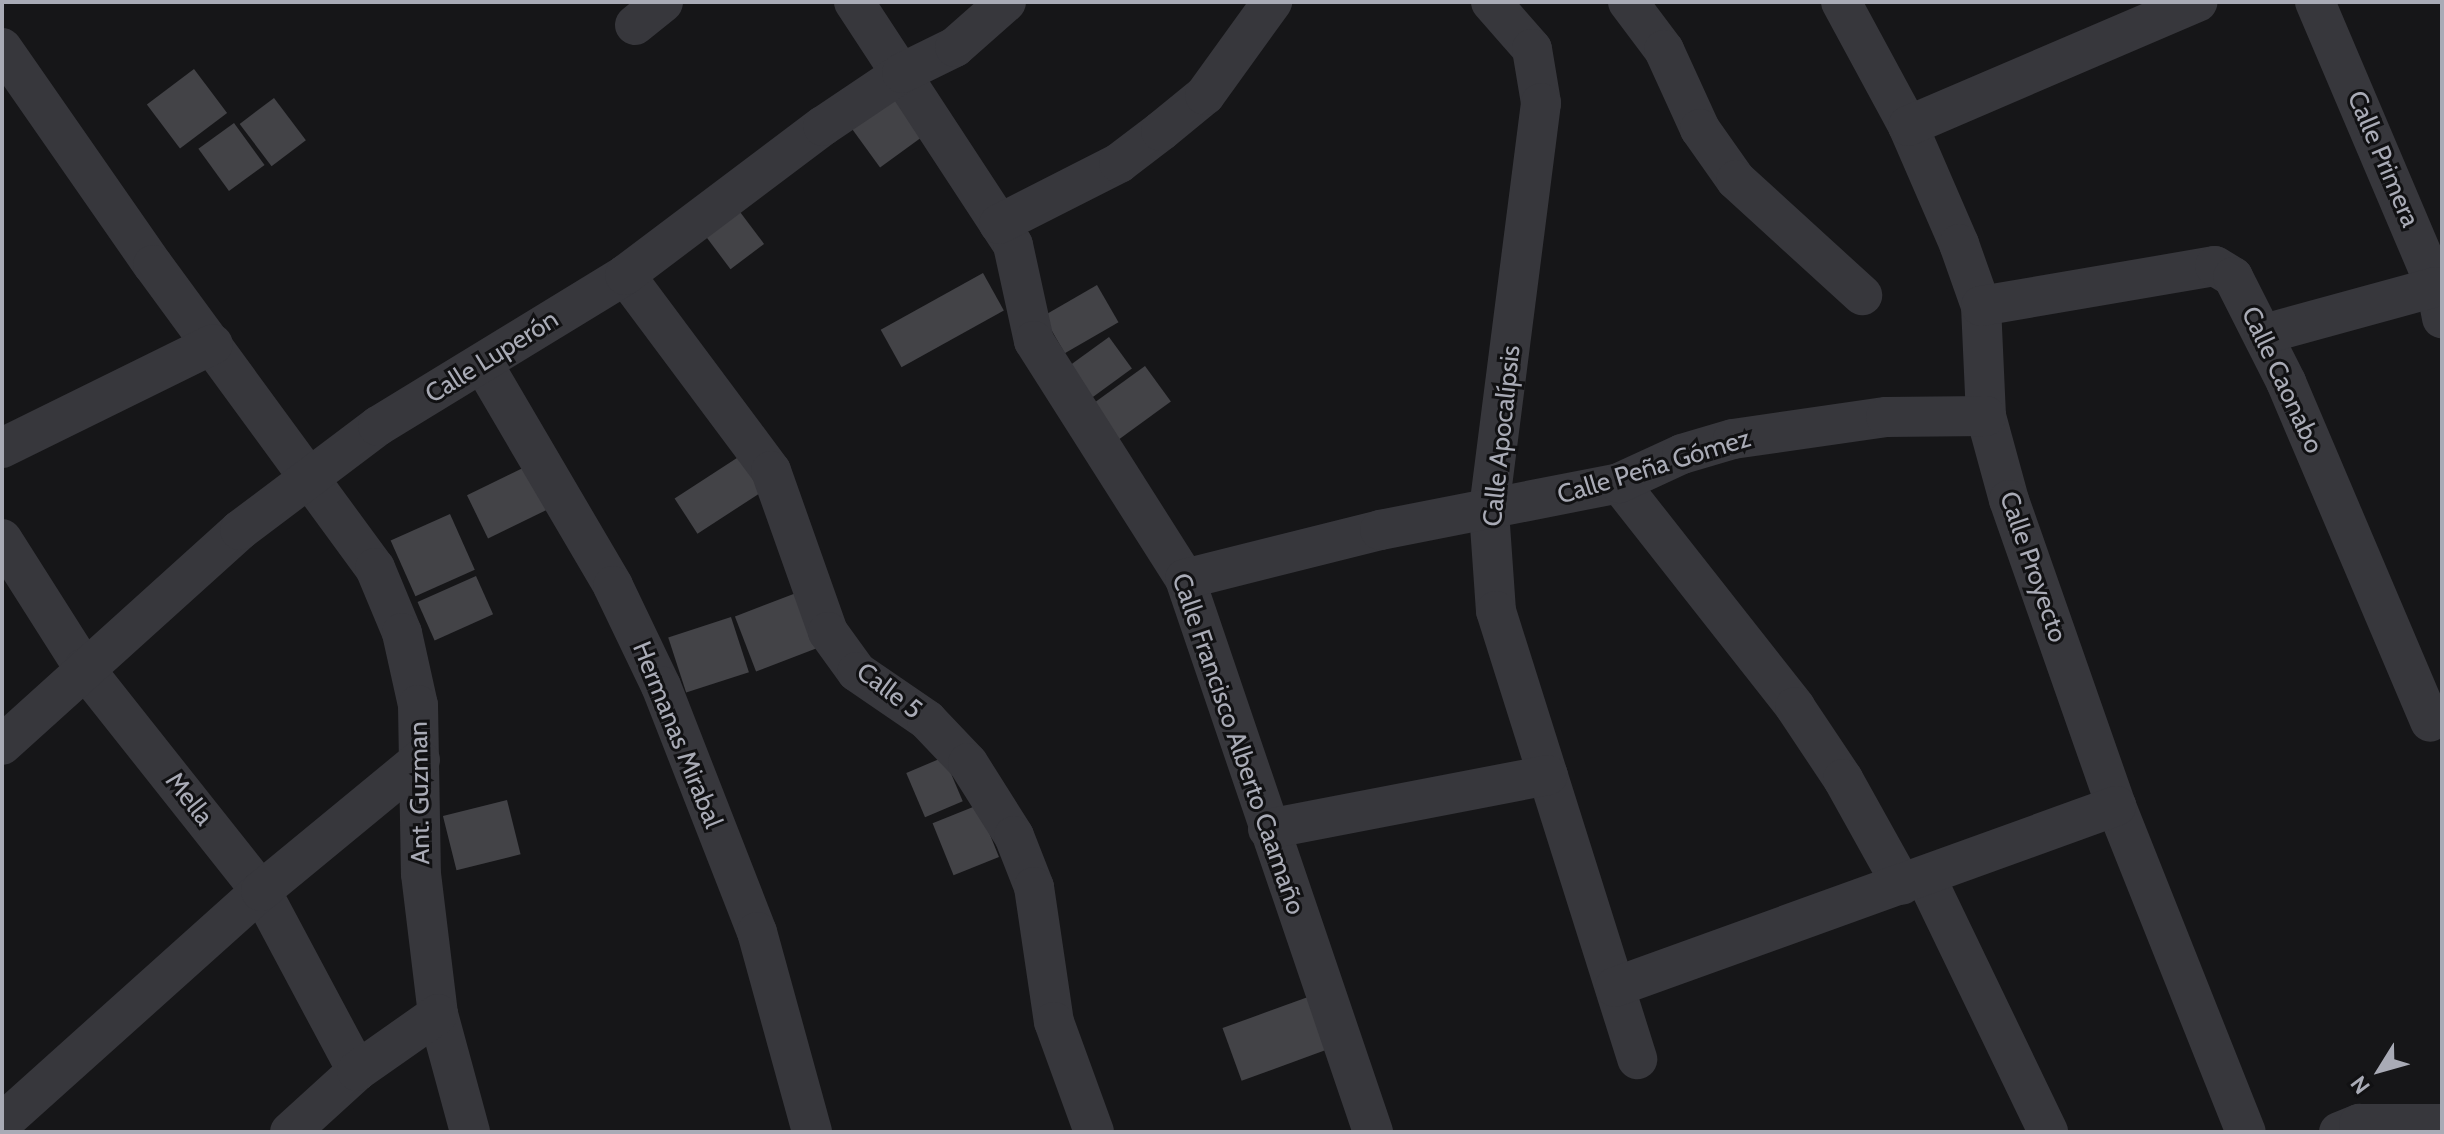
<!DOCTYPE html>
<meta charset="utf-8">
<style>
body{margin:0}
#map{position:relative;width:2444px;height:1134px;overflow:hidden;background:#161618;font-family:Cabin,sans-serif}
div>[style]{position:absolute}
.building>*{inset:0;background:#434347;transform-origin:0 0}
.street>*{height:40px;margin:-20px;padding:0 20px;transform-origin:20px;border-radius:20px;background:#37373c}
span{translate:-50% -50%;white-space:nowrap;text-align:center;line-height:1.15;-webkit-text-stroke:6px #111113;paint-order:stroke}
.street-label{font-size:26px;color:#a9abb6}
.frame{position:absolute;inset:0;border:4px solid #a9abb6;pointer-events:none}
.north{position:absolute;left:2340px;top:1030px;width:80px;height:80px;-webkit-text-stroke:6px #111113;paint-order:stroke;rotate:233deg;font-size:22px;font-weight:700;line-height:32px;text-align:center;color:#a9abb6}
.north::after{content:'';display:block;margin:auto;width:28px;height:36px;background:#a9abb6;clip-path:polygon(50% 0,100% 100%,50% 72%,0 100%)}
</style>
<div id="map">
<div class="building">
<div style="left:194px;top:69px;width:55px;height:59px;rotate:53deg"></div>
<div style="left:892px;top:92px;width:54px;height:54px;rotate:54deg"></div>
<div style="left:274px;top:98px;width:53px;height:43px;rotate:53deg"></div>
<div style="left:234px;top:123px;width:52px;height:44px;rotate:54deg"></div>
<div style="left:737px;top:208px;width:45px;height:42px;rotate:53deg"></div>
<div style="left:983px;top:273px;width:43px;height:117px;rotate:61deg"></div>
<div style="left:1097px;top:285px;width:43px;height:62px;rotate:60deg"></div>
<div style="left:1109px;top:337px;width:39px;height:58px;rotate:54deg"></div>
<div style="left:1145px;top:366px;width:44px;height:64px;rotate:54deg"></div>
<div style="left:740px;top:456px;width:42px;height:78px;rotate:57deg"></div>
<div style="left:529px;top:465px;width:48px;height:69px;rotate:64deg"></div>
<div style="left:450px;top:514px;width:61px;height:65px;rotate:66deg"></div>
<div style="left:476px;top:576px;width:42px;height:64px;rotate:66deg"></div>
<div style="left:804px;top:590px;width:59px;height:74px;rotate:69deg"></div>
<div style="left:731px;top:617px;width:58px;height:66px;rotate:72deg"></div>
<div style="left:944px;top:757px;width:48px;height:41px;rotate:67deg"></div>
<div style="left:507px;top:800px;width:56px;height:66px;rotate:76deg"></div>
<div style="left:978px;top:805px;width:56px;height:49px;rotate:68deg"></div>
<div style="left:1308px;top:997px;width:56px;height:91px;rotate:70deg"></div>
</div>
<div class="street">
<div style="left:854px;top:2px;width:290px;rotate:56.8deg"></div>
<div style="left:1013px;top:245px;width:98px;rotate:77.7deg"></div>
<div style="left:1034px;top:341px;width:282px;rotate:57.6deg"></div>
<div style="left:1185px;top:579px;width:584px;rotate:71.22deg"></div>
<div style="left:1491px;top:2px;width:62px;rotate:48.9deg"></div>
<div style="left:1532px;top:49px;width:55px;rotate:80.5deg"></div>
<div style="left:1541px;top:103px;width:411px;rotate:97.3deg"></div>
<div style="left:1489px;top:511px;width:100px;rotate:86deg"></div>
<div style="left:1496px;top:611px;width:470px;rotate:72.5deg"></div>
<div style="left:1628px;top:2px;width:60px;rotate:53.1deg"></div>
<div style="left:1664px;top:50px;width:87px;rotate:65.5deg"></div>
<div style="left:1700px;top:129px;width:62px;rotate:54.8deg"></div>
<div style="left:1736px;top:180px;width:171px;rotate:42.4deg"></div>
<div style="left:1841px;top:2px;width:141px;rotate:61.6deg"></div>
<div style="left:1908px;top:126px;width:129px;rotate:66.6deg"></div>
<div style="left:1959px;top:244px;width:66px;rotate:70.5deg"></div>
<div style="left:1981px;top:306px;width:110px;rotate:87.4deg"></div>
<div style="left:1986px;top:416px;width:87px;rotate:74.7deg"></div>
<div style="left:2009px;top:500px;width:324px;rotate:70.7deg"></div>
<div style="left:2116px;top:806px;width:351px;rotate:68.3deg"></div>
<div style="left:2315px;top:2px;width:310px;rotate:67deg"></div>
<div style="left:2436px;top:287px;width:32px;rotate:79deg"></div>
<div style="left:635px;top:25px;width:36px;rotate:-39deg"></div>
<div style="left:2px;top:48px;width:264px;rotate:55.2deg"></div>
<div style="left:153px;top:265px;width:376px;rotate:53.8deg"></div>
<div style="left:375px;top:568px;width:70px;rotate:67.4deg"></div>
<div style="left:402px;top:633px;width:74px;rotate:77.5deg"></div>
<div style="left:418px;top:705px;width:169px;rotate:89deg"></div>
<div style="left:421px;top:874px;width:141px;rotate:83.1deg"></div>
<div style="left:438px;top:1014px;width:122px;rotate:74.8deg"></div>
<div style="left:1908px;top:126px;width:315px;rotate:-23.2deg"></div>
<div style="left:999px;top:224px;width:135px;rotate:-26.9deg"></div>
<div style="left:1119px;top:163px;width:53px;rotate:-37.3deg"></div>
<div style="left:1161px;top:131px;width:57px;rotate:-39.3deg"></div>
<div style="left:1205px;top:95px;width:115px;rotate:-54.2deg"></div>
<div style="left:625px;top:275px;width:244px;rotate:53.3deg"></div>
<div style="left:771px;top:471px;width:171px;rotate:70.5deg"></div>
<div style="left:828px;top:632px;width:49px;rotate:54.1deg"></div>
<div style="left:857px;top:672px;width:85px;rotate:34.4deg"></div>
<div style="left:927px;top:720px;width:59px;rotate:46.4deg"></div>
<div style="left:968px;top:763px;width:86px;rotate:57.8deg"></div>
<div style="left:1014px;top:836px;width:55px;rotate:68.6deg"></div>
<div style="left:1034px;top:887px;width:136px;rotate:81.6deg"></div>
<div style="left:1054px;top:1022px;width:117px;rotate:70deg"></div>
<div style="left:1981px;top:306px;width:237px;rotate:-9.7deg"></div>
<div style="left:2215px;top:266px;width:21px;rotate:31deg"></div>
<div style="left:2233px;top:277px;width:118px;rotate:63.2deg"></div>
<div style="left:2286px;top:382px;width:369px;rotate:67deg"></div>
<div style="left:2264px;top:334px;width:178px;rotate:-15.3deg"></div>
<div style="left:483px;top:364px;width:257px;rotate:59.6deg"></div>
<div style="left:613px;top:586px;width:111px;rotate:64.4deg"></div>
<div style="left:661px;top:686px;width:264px;rotate:68.7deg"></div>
<div style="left:757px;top:932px;width:207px;rotate:74.6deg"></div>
<div style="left:2px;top:448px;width:235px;rotate:-26.2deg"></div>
<div style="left:1619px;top:483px;width:285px;rotate:51.8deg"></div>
<div style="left:1795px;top:707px;width:87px;rotate:56.3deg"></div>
<div style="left:1843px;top:779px;width:121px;rotate:60.9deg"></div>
<div style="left:2px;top:539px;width:153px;rotate:57.6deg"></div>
<div style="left:84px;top:668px;width:285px;rotate:51.6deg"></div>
<div style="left:261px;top:891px;width:204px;rotate:61.9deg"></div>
<div style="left:1185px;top:579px;width:201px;rotate:-14.1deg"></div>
<div style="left:1380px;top:530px;width:244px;rotate:-11.1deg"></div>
<div style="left:1619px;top:483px;width:69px;rotate:-24.7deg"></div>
<div style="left:1682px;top:454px;width:53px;rotate:-16.4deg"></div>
<div style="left:1733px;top:439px;width:155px;rotate:-8.2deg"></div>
<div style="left:1886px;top:417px;width:100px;rotate:-0.6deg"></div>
<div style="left:2px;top:745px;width:321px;rotate:-42.1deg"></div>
<div style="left:240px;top:530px;width:173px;rotate:-37deg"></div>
<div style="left:378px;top:426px;width:289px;rotate:-31.4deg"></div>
<div style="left:625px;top:275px;width:248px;rotate:-37deg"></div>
<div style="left:823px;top:126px;width:95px;rotate:-33.9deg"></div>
<div style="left:902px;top:73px;width:59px;rotate:-26.1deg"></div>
<div style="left:955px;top:47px;width:68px;rotate:-41.4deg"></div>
<div style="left:1268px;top:829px;width:285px;rotate:-10.9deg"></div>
<div style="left:1925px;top:876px;width:284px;rotate:64.3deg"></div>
<div style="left:1615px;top:987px;width:533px;rotate:-19.86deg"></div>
<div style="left:2px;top:1123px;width:348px;rotate:-41.9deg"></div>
<div style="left:261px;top:891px;width:206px;rotate:-39.5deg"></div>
<div style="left:290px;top:1132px;width:91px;rotate:-42.3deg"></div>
<div style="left:357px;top:1071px;width:99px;rotate:-35.1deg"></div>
<div style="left:2339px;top:1132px;width:22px;rotate:-22deg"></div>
<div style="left:2359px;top:1124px;width:83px"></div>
</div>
<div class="street-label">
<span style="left:2383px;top:159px;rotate:67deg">Calle Primera</span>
<span style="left:492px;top:357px;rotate:-32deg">Calle Luperón</span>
<span style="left:2282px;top:380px;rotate:65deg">Calle Caonabo</span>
<span style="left:1502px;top:436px;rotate:-84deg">Calle Apocalípsis</span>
<span style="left:1654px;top:467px;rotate:-17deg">Calle Peña Gómez</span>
<span style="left:2033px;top:567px;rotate:71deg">Calle Proyecto</span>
<span style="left:889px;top:691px;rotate:37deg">Calle 5</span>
<span style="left:677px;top:735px;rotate:68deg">Hermanas Mirabal</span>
<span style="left:1238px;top:744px;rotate:71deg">Calle Francisco Alberto Caamaño</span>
<span style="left:420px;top:793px;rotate:-91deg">Ant. Guzman</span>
<span style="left:189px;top:799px;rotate:52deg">Mella</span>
</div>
<div class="frame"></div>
<div class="north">N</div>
</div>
